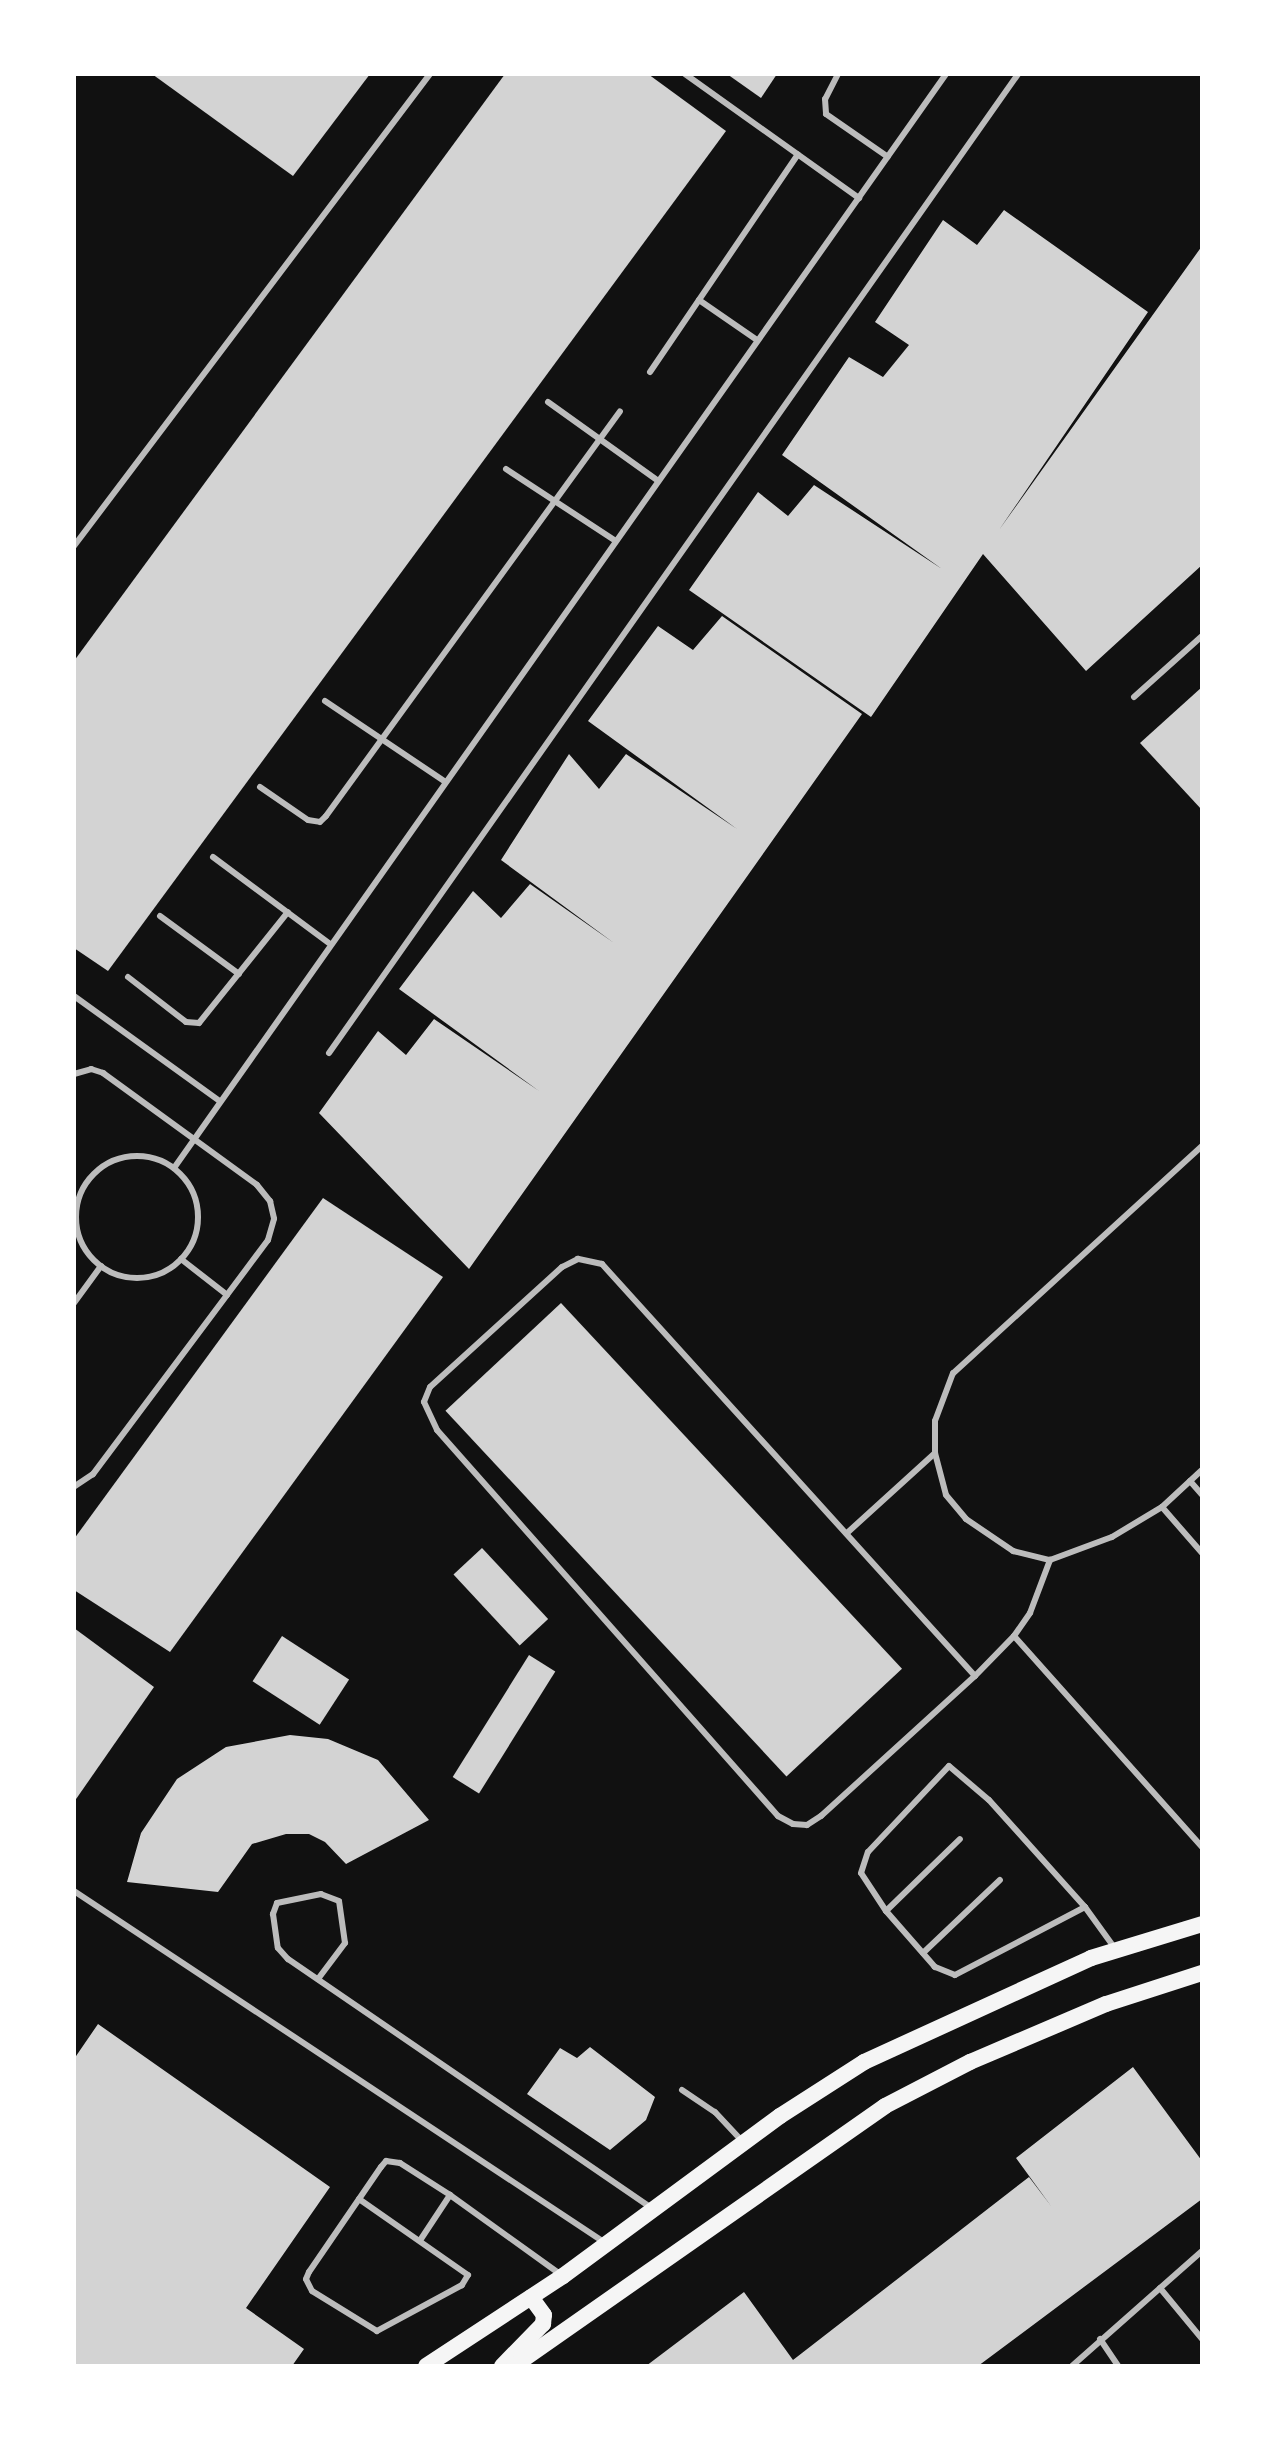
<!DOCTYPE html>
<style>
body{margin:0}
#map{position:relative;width:1276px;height:2440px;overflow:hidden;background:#111;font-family:"Fira Sans Condensed",sans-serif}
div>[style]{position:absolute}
.building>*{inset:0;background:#d3d3d3;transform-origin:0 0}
.service>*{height:6px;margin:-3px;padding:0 3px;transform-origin:3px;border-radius:3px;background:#bcbcbc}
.service>.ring{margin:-3px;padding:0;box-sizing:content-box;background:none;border:6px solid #bcbcbc;border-radius:50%}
.secondary>*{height:16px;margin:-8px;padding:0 8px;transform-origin:8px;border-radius:8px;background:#f5f5f5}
span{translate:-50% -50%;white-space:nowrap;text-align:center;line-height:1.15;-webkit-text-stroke:7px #fff;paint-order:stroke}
.frame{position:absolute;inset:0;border:76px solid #fff;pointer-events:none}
</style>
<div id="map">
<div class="building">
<div style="clip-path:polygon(152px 74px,370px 74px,293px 176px)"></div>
<div style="clip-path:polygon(505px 74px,648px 74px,726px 131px,108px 971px,74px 948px,74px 661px)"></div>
<div style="clip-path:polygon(727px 74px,777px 74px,761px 98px)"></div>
<div style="clip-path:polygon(1004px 210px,1148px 312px,999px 530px,1202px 246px,1202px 565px,1086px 671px,983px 554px,871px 717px,689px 590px,758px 492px,788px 516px,814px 485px,942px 569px,782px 455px,849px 357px,883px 377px,909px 345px,875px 322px,943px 220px,977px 245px)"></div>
<div style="clip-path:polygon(722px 616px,862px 714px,469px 1269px,319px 1113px,378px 1031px,406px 1055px,434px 1019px,539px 1091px,399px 989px,473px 891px,501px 918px,530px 884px,614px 943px,501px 860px,569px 754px,599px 789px,626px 754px,737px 829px,588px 721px,658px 626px,693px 650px)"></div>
<div style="clip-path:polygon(1202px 687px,1202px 810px,1140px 743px)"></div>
<div style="clip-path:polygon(323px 1198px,443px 1277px,170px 1652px,74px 1590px,74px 1539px)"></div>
<div style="left:561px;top:1303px;width:500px;height:158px;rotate:47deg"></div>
<div style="left:482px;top:1548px;width:97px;height:39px;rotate:47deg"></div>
<div style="clip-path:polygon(74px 1628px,154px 1687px,74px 1802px)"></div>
<div style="left:282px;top:1636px;width:80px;height:54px;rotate:33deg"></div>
<div style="left:529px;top:1655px;width:31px;height:144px;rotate:32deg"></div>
<div style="clip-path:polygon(290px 1735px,328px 1739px,378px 1760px,429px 1820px,346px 1864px,325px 1842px,309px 1834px,286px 1834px,252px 1844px,218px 1892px,127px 1882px,141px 1833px,177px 1779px,226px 1747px)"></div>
<div style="clip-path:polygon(98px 2024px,330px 2187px,246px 2308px,304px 2349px,292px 2366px,74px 2366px,74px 2059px)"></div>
<div style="clip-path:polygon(590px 2047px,655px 2097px,646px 2120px,610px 2150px,527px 2094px,560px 2048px,577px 2058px)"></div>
<div style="clip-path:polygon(1133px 2067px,1202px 2161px,1202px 2199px,978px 2366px,646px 2366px,744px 2292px,793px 2360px,1029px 2177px,1051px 2206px,1016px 2158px)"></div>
</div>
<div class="service">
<div style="left:685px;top:74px;width:214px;rotate:35.5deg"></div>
<div style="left:838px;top:74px;width:28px;rotate:117deg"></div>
<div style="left:825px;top:99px;width:15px;rotate:86deg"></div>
<div style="left:826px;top:114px;width:75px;rotate:34.7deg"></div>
<div style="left:699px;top:300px;width:70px;rotate:34.6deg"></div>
<div style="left:650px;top:372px;width:263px;rotate:-55.8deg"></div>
<div style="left:548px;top:402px;width:134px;rotate:35.6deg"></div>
<div style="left:506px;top:469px;width:129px;rotate:33.3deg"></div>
<div style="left:74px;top:546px;width:591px;rotate:-52.98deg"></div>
<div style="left:1134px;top:697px;width:91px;rotate:-41.9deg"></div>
<div style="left:325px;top:701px;width:143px;rotate:33.9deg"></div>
<div style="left:260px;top:787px;width:58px;rotate:34.5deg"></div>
<div style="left:308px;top:820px;width:12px;rotate:9deg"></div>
<div style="left:320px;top:822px;width:8px;rotate:-45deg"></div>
<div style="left:326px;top:816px;width:500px;rotate:-54deg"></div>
<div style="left:213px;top:857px;width:144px;rotate:36.6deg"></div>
<div style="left:160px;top:916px;width:98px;rotate:36.3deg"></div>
<div style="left:128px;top:977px;width:73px;rotate:37.8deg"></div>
<div style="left:186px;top:1022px;width:13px;rotate:4deg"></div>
<div style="left:199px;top:1023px;width:142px;rotate:-51.3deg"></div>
<div style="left:74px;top:996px;width:178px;rotate:35.8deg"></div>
<div style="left:329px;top:1053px;width:1197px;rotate:-54.86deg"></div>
<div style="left:74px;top:1074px;width:18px;rotate:-16deg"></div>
<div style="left:91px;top:1069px;width:13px;rotate:18deg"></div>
<div style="left:103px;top:1073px;width:190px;rotate:36deg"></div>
<div style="left:257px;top:1185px;width:21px;rotate:51deg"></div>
<div style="left:270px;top:1201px;width:18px;rotate:77deg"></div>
<div style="left:274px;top:1219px;width:22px;rotate:106deg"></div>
<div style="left:268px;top:1240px;width:69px;rotate:126.7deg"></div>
<div style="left:227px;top:1295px;width:224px;rotate:126.8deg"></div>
<div style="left:93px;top:1474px;width:23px;rotate:146deg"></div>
<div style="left:1202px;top:1146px;width:337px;rotate:137.6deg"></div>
<div style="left:953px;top:1373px;width:51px;rotate:110.6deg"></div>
<div style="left:935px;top:1421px;width:32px;rotate:90deg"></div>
<div style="left:935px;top:1453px;width:43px;rotate:75.3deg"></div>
<div style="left:946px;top:1495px;width:31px;rotate:50deg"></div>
<div style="left:966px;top:1519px;width:57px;rotate:34.2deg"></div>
<div style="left:1013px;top:1551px;width:38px;rotate:14deg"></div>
<div style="left:1050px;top:1560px;width:66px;rotate:-20.4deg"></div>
<div style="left:1112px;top:1537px;width:58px;rotate:-31deg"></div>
<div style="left:1162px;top:1507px;width:54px;rotate:-42.8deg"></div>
<div class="ring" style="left:76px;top:1156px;width:116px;height:116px"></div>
<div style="left:174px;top:1168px;width:1339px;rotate:-54.79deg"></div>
<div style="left:181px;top:1259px;width:58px;rotate:38deg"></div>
<div style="left:74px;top:1303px;width:46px;rotate:-53.9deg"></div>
<div style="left:1190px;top:1481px;width:18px;rotate:49deg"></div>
<div style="left:1162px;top:1507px;width:61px;rotate:49deg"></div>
<div style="left:847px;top:1533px;width:119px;rotate:-42.3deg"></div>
<div style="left:1014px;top:1636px;width:283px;rotate:48.3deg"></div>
<div style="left:975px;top:1676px;width:556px;rotate:-132.16deg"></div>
<div style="left:602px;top:1264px;width:25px;rotate:-168deg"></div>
<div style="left:578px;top:1259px;width:18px;rotate:153deg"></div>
<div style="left:562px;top:1267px;width:178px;rotate:137.7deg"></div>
<div style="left:430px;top:1387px;width:16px;rotate:112deg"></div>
<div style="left:424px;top:1402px;width:31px;rotate:65deg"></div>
<div style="left:437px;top:1430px;width:515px;rotate:48.54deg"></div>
<div style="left:778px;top:1816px;width:17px;rotate:28deg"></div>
<div style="left:793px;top:1824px;width:14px;rotate:4deg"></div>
<div style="left:807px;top:1825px;width:17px;rotate:-33deg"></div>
<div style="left:821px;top:1816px;width:208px;rotate:-42.3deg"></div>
<div style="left:975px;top:1676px;width:56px;rotate:-45.7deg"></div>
<div style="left:1014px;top:1636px;width:28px;rotate:-55deg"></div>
<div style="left:1030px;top:1613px;width:57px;rotate:-69.3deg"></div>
<div style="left:949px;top:1766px;width:52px;rotate:40.4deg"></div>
<div style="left:989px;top:1800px;width:144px;rotate:48.1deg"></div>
<div style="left:1085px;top:1907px;width:147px;rotate:152.4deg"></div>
<div style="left:955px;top:1975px;width:22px;rotate:-158deg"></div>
<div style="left:935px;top:1967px;width:74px;rotate:-131.2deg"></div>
<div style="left:886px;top:1911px;width:45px;rotate:-123.3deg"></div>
<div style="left:861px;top:1873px;width:22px;rotate:-72deg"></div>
<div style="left:868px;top:1852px;width:118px;rotate:-46.7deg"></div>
<div style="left:74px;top:1891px;width:636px;rotate:33.52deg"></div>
<div style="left:1085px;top:1907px;width:49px;rotate:54.1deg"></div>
<div style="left:886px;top:1911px;width:103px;rotate:-44.2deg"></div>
<div style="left:923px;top:1953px;width:106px;rotate:-43.5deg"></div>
<div style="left:318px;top:1979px;width:45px;rotate:-53.1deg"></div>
<div style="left:345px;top:1943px;width:42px;rotate:-98.1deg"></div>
<div style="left:339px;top:1901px;width:19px;rotate:-159deg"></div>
<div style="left:321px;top:1894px;width:45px;rotate:168.4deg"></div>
<div style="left:277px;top:1903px;width:12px;rotate:110deg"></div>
<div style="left:273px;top:1914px;width:34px;rotate:82deg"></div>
<div style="left:278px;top:1948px;width:15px;rotate:48deg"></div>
<div style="left:288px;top:1959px;width:441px;rotate:34.4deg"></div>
<div style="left:682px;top:2090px;width:40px;rotate:34deg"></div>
<div style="left:715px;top:2112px;width:40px;rotate:47deg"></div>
<div style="left:359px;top:2199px;width:133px;rotate:34.9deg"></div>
<div style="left:468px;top:2275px;width:12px;rotate:121deg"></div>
<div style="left:462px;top:2285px;width:97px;rotate:151.6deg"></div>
<div style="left:377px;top:2331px;width:76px;rotate:-148.4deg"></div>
<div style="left:312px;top:2291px;width:13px;rotate:-117deg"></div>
<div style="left:306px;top:2279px;width:8px;rotate:-67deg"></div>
<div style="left:309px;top:2272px;width:127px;rotate:-55.6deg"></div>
<div style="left:381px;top:2167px;width:8px;rotate:-50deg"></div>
<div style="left:386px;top:2161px;width:14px;rotate:8deg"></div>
<div style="left:400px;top:2163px;width:59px;rotate:32.6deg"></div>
<div style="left:450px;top:2195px;width:135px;rotate:35.7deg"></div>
<div style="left:421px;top:2239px;width:53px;rotate:-56.6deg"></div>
<div style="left:1160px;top:2288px;width:66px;rotate:50.5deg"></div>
<div style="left:1100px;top:2339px;width:32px;rotate:56deg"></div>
<div style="left:1072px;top:2366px;width:174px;rotate:-41.5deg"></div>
</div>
<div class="secondary">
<div style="left:426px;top:2366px;width:164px;rotate:-33.3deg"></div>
<div style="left:563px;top:2276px;width:270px;rotate:-36.4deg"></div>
<div style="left:780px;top:2116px;width:100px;rotate:-32.7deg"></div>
<div style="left:864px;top:2062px;width:250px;rotate:-24.6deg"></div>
<div style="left:1091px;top:1958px;width:116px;rotate:-17deg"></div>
<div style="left:502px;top:2366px;width:59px;rotate:-45.7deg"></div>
<div style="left:543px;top:2324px;width:9px;rotate:-84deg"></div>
<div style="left:544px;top:2315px;width:22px;rotate:-126deg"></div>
<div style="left:514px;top:2366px;width:453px;rotate:-35deg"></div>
<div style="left:885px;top:2106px;width:96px;rotate:-27.4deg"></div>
<div style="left:970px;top:2062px;width:148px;rotate:-23.1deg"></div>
<div style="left:1106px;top:2004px;width:101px;rotate:-17.9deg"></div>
</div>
<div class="frame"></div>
</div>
